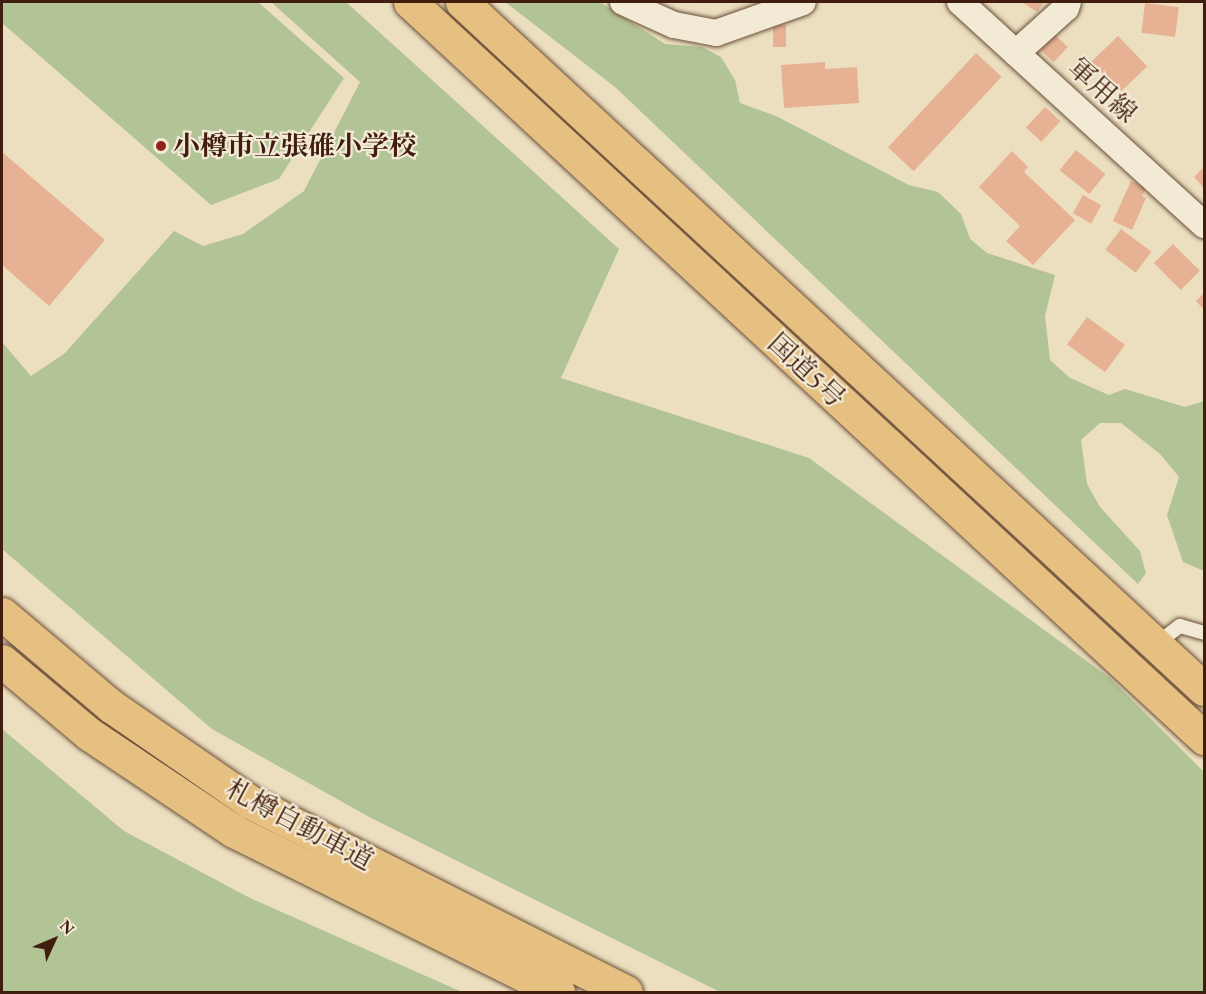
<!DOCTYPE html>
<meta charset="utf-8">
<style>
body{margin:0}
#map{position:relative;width:1206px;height:994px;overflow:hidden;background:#ecdfc0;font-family:"EB Garamond","Noto Serif JP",serif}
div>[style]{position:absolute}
.green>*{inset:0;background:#b2c396}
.building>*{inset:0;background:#e6b293;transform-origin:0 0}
.roads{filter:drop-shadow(0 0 2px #6b4e3a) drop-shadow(0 0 2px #6b4e3a)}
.service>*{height:14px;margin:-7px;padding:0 7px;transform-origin:7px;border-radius:7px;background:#f3ead6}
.minor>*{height:26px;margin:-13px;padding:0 13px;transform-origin:13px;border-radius:13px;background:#f3ead6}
.trunk>*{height:33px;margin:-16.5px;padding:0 16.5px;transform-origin:16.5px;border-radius:16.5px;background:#e6c080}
.motorway>*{height:33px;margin:-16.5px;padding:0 16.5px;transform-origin:16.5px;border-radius:16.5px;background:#e6c080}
.dots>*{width:16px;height:16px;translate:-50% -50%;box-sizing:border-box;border:3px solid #f3ead6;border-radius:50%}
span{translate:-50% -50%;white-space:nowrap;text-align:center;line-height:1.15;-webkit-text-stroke:4.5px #f3ead6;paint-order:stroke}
.street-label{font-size:27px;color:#401d0e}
.poi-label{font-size:27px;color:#401d0e;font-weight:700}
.left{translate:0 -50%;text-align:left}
.frame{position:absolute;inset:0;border:3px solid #401d0e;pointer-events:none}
.north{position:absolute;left:24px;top:910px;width:60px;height:60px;-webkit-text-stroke:4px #f3ead6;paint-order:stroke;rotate:46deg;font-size:16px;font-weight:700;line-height:24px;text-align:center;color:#401d0e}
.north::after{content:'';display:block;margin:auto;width:21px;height:27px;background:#401d0e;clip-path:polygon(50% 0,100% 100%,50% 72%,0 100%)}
</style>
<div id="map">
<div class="green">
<div style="clip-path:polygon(2px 2px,258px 2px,344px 78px,279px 179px,211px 205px,2px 23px)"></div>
<div style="clip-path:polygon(271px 2px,346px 2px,619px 249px,561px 378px,809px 458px,1110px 678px,1204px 772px,1204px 992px,720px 992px,371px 818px,212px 729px,2px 549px,2px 342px,31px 376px,65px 353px,174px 231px,203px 246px,243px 234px,304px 191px,360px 82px)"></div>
<div style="clip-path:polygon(505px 2px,600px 2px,665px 44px,702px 47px,721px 57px,735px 80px,740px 103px,776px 116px,909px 185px,938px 192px,961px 214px,970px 239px,987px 253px,1055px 275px,1045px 316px,1050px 360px,1070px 378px,1109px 395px,1125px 389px,1185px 407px,1204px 401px,1204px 571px,1183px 562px,1167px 515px,1179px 477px,1160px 454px,1121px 423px,1100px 423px,1081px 440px,1087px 484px,1100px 507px,1140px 551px,1146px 573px,1138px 584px,615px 87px)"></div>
<div style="clip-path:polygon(2px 729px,124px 831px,250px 898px,462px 992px,2px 992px)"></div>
</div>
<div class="building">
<div style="clip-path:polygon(1022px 2px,1044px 2px,1037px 12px)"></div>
<div style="left:1145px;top:3px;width:34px;height:30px;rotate:7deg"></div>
<div style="left:773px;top:25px;width:13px;height:22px"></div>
<div style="left:1054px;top:34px;width:19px;height:21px;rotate:43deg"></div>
<div style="left:1118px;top:36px;width:42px;height:37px;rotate:46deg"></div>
<div style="left:976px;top:53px;width:35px;height:129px;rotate:43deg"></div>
<div style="clip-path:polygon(825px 62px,825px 69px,857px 67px,859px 103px,784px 108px,781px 65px)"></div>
<div style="left:1045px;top:107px;width:21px;height:28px;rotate:43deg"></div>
<div style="left:1076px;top:150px;width:38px;height:26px;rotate:39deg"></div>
<div style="clip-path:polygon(1012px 151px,1028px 167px,1024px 172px,1075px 220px,1033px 265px,1006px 241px,1020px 226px,979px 187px)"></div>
<div style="clip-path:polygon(2px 152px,105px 240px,49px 306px,2px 265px)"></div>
<div style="clip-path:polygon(1204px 167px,1204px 188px,1194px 177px)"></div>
<div style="clip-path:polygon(1131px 181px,1146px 188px,1142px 196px,1146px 198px,1132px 230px,1113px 221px)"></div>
<div style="left:1083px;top:195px;width:21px;height:21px;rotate:29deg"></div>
<div style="left:1121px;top:229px;width:38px;height:26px;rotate:37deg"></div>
<div style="left:1173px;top:244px;width:38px;height:27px;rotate:45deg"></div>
<div style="clip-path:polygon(1204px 293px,1204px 310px,1196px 301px)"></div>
<div style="left:1087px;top:317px;width:47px;height:34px;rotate:36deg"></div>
</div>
<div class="roads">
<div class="service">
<div style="left:1156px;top:644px;width:30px;rotate:-37deg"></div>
<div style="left:1180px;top:626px;width:25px;rotate:16deg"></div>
</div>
<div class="minor">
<div style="left:623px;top:2px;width:56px;rotate:24.3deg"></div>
<div style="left:674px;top:25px;width:43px;rotate:10.8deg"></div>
<div style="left:716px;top:33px;width:92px;rotate:-19.6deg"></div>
<div style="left:960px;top:2px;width:331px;rotate:42.4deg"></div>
<div style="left:1016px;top:53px;width:67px;rotate:-42deg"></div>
<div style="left:1066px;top:8px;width:6px;rotate:-72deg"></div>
</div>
<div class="trunk">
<div style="left:410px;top:2px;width:1083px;rotate:42.83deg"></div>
<div style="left:462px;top:2px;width:1011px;rotate:42.8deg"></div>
</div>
<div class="motorway">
<div style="left:2px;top:614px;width:143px;rotate:40.2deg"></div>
<div style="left:111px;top:706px;width:169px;rotate:34.6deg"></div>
<div style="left:250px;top:802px;width:421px;rotate:26.8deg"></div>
<div style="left:2px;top:661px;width:114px;rotate:40deg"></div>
<div style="left:89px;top:734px;width:174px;rotate:33.8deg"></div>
<div style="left:234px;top:831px;width:362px;rotate:26.4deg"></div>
</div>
</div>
<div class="dots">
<div style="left:161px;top:146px;background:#8f2418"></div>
</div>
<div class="street-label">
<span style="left:1103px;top:90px;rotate:42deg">軍用線</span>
<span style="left:807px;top:370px;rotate:43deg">国道5号</span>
<span style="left:300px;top:824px;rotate:28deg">札樽自動車道</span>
</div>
<div class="poi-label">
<span class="left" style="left:173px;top:146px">小樽市立張碓小学校</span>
</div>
<div class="frame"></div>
<div class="north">N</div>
</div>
